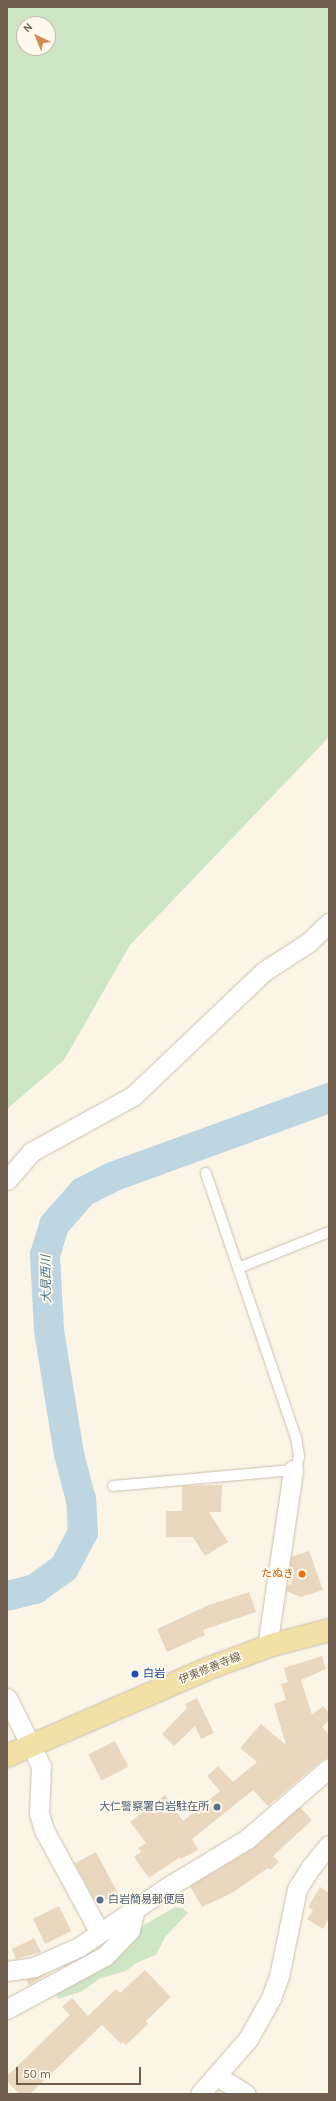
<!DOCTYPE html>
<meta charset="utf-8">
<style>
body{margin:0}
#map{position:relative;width:336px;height:2101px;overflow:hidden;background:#faf5e7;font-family:Karla,"Noto Sans JP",sans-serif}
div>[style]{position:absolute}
.green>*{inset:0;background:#cee6c6}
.river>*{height:30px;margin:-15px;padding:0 15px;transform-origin:15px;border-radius:15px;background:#bdd6e1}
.building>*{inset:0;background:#ead7bf;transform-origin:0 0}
.roads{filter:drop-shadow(0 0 1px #cabeae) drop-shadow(0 0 1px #cabeae)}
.service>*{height:10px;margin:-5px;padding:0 5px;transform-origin:5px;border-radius:5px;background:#fff}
.minor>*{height:19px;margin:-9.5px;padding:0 9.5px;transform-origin:9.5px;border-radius:9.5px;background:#fff}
.primary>*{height:22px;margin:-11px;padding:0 11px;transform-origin:11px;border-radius:11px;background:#f1e1a6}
.dots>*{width:11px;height:11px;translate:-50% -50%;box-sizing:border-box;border:2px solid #fdf9ec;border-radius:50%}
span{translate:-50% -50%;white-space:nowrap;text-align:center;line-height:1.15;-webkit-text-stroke:3.5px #fdf9ec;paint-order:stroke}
.food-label{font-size:11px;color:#c56008}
.right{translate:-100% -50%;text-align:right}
.street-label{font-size:11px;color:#705f4e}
.transit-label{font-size:11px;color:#164399}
.left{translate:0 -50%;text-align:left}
.service-label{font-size:11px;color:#4e5e75}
.water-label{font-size:12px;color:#4d7588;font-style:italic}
.frame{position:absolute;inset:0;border:8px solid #705f4e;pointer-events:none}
.north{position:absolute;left:16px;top:16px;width:40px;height:40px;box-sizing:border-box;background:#fdf9ec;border:1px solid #c5bbad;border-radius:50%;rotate:316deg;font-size:11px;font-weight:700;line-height:16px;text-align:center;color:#705f4e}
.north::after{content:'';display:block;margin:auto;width:14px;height:18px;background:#d68859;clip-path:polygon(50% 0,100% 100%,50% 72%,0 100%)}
.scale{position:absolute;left:16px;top:2067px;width:125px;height:18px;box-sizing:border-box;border:2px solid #705f4e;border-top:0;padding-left:5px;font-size:12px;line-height:14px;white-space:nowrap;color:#705f4e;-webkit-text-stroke:3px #fdf9ec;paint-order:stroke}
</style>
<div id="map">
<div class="green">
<div style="clip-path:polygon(evenodd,7px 7px,329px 7px,329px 737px,130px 945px,64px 1060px,7px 1109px,7px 7px,24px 24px,48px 24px,48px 48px,24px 48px,24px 24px)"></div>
<div style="clip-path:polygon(175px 1907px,183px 1908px,188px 1913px,165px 1937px,156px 1955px,136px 1963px,126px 1971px,101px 1978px,82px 1991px,58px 1999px,56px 1995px,91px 1972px,144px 1925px)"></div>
</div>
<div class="river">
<div style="left:7px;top:1596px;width:29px;rotate:-14deg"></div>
<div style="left:35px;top:1589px;width:36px;rotate:-36deg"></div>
<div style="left:64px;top:1568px;width:40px;rotate:-62deg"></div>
<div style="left:83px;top:1533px;width:33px;rotate:-93deg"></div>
<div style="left:81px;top:1500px;width:48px;rotate:-104.6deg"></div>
<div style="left:69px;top:1454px;width:126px;rotate:-99.2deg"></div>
<div style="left:49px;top:1330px;width:75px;rotate:-93.1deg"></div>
<div style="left:45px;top:1255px;width:31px;rotate:-73deg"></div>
<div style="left:54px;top:1225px;width:44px;rotate:-48.7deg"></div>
<div style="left:83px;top:1192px;width:33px;rotate:-27deg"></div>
<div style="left:112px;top:1177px;width:231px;rotate:-20deg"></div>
</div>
<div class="building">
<div style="clip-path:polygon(222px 1485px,221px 1512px,209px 1512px,228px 1542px,205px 1556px,193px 1537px,166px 1537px,166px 1511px,182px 1511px,182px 1486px)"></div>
<div style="clip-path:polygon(309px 1551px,323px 1590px,301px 1597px,286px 1591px,287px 1585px,292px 1584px,289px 1574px,291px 1557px)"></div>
<div style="clip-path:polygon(249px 1592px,256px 1612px,203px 1630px,205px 1635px,167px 1652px,157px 1629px,209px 1605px)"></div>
<div style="clip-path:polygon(322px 1656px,326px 1669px,301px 1680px,312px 1715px,323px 1706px,329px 1713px,329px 1720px,322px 1727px,329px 1735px,329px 1757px,322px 1760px,268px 1806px,253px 1790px,192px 1839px,198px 1850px,181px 1859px,180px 1857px,149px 1878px,134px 1857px,141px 1852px,138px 1848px,146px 1843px,130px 1822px,165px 1795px,183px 1821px,220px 1791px,207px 1776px,218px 1766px,233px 1782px,257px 1762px,240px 1748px,261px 1724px,286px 1745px,274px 1704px,286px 1700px,281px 1684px,288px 1682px,284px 1668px)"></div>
<div style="clip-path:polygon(197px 1698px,214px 1733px,201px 1739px,195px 1726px,174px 1746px,162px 1734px,187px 1708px,185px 1704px)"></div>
<div style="left:115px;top:1741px;width:29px;height:30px;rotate:63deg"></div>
<div style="clip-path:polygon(300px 1807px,312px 1820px,273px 1856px,279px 1862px,270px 1870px,268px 1868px,232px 1893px,202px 1907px,190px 1886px,253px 1848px)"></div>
<div style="left:96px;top:1852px;width:47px;height:24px;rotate:62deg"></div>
<div style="clip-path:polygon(320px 1887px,329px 1893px,329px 1918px,323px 1929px,307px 1919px,313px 1910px,308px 1907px)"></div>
<div style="left:59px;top:1906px;width:28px;height:29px;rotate:64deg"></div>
<div style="clip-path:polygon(34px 1938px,41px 1952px,16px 1959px,12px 1949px)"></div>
<div style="clip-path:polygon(145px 1970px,171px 1997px,146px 2021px,148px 2024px,126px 2045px,123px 2042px,121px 2044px,102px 2025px,30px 2094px,19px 2094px,7px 2081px,7px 2076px,70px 2015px,62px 2007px,72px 1998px,88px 2016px,116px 1989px,120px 1993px)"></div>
<div style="clip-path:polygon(50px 1972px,29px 1985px,26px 1979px,38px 1977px)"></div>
</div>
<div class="roads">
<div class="service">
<div style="left:238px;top:1268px;width:98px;rotate:-21.6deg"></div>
<div style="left:113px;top:1486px;width:181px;rotate:-5.1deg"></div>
<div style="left:293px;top:1470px;width:6px;rotate:-45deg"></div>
<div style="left:297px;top:1466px;width:10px;rotate:-79deg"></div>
<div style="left:299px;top:1456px;width:18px;rotate:-99deg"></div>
<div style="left:296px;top:1438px;width:280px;rotate:-108.8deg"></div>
</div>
<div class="minor">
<div style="left:7px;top:1180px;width:37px;rotate:-49deg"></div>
<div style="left:31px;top:1152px;width:116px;rotate:-28.8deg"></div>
<div style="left:133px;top:1096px;width:180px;rotate:-43.6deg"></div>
<div style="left:263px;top:972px;width:55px;rotate:-33.1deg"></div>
<div style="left:309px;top:942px;width:28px;rotate:-44deg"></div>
<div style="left:267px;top:1647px;width:179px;rotate:-81.6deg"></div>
<div style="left:7px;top:1698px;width:76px;rotate:63.4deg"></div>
<div style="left:41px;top:1766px;width:47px;rotate:92.4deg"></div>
<div style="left:39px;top:1813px;width:18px;rotate:74deg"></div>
<div style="left:44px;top:1830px;width:117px;rotate:61.5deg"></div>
<div style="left:7px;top:1971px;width:27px;rotate:-8deg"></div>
<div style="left:34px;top:1967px;width:49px;rotate:-24deg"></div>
<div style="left:79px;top:1947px;width:105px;rotate:-34.1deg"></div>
<div style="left:166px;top:1888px;width:95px;rotate:-31.2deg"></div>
<div style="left:247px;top:1839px;width:108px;rotate:-40.9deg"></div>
<div style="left:7px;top:2009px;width:111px;rotate:-28.4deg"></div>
<div style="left:105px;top:1956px;width:36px;rotate:-46deg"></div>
<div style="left:130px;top:1930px;width:22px;rotate:-77deg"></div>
<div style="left:217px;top:2076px;width:34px;rotate:32deg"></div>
<div style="left:200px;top:2094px;width:73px;rotate:-48.9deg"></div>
<div style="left:248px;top:2039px;width:47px;rotate:-60.7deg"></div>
<div style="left:271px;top:1998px;width:23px;rotate:-70deg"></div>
<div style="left:279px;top:1976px;width:89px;rotate:-78.3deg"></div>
<div style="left:297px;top:1889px;width:26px;rotate:-58deg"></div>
<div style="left:311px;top:1867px;width:28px;rotate:-51deg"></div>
</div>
<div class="primary">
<div style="left:7px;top:1756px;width:218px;rotate:-23.5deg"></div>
<div style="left:207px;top:1669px;width:69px;rotate:-20.3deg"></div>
<div style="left:272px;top:1645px;width:59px;rotate:-14.7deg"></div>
</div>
</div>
<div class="dots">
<div style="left:302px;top:1574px;background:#e8710a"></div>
<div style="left:135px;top:1674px;background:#1a4fb4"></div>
<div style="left:217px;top:1807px;background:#5c6f8a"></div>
<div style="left:100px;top:1900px;background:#5c6f8a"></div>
</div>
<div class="food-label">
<span class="right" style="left:294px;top:1574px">たぬき</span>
</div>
<div class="street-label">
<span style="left:210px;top:1669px;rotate:-22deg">伊東修善寺線</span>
</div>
<div class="transit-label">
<span class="left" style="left:143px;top:1674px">白岩</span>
</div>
<div class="service-label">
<span class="right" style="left:209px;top:1807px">大仁警察署白岩駐在所</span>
<span class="left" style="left:108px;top:1900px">白岩簡易郵便局</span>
</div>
<div class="water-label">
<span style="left:47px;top:1279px;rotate:-91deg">大見西川</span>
</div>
<div class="frame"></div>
<div class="north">N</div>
<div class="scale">50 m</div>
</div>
